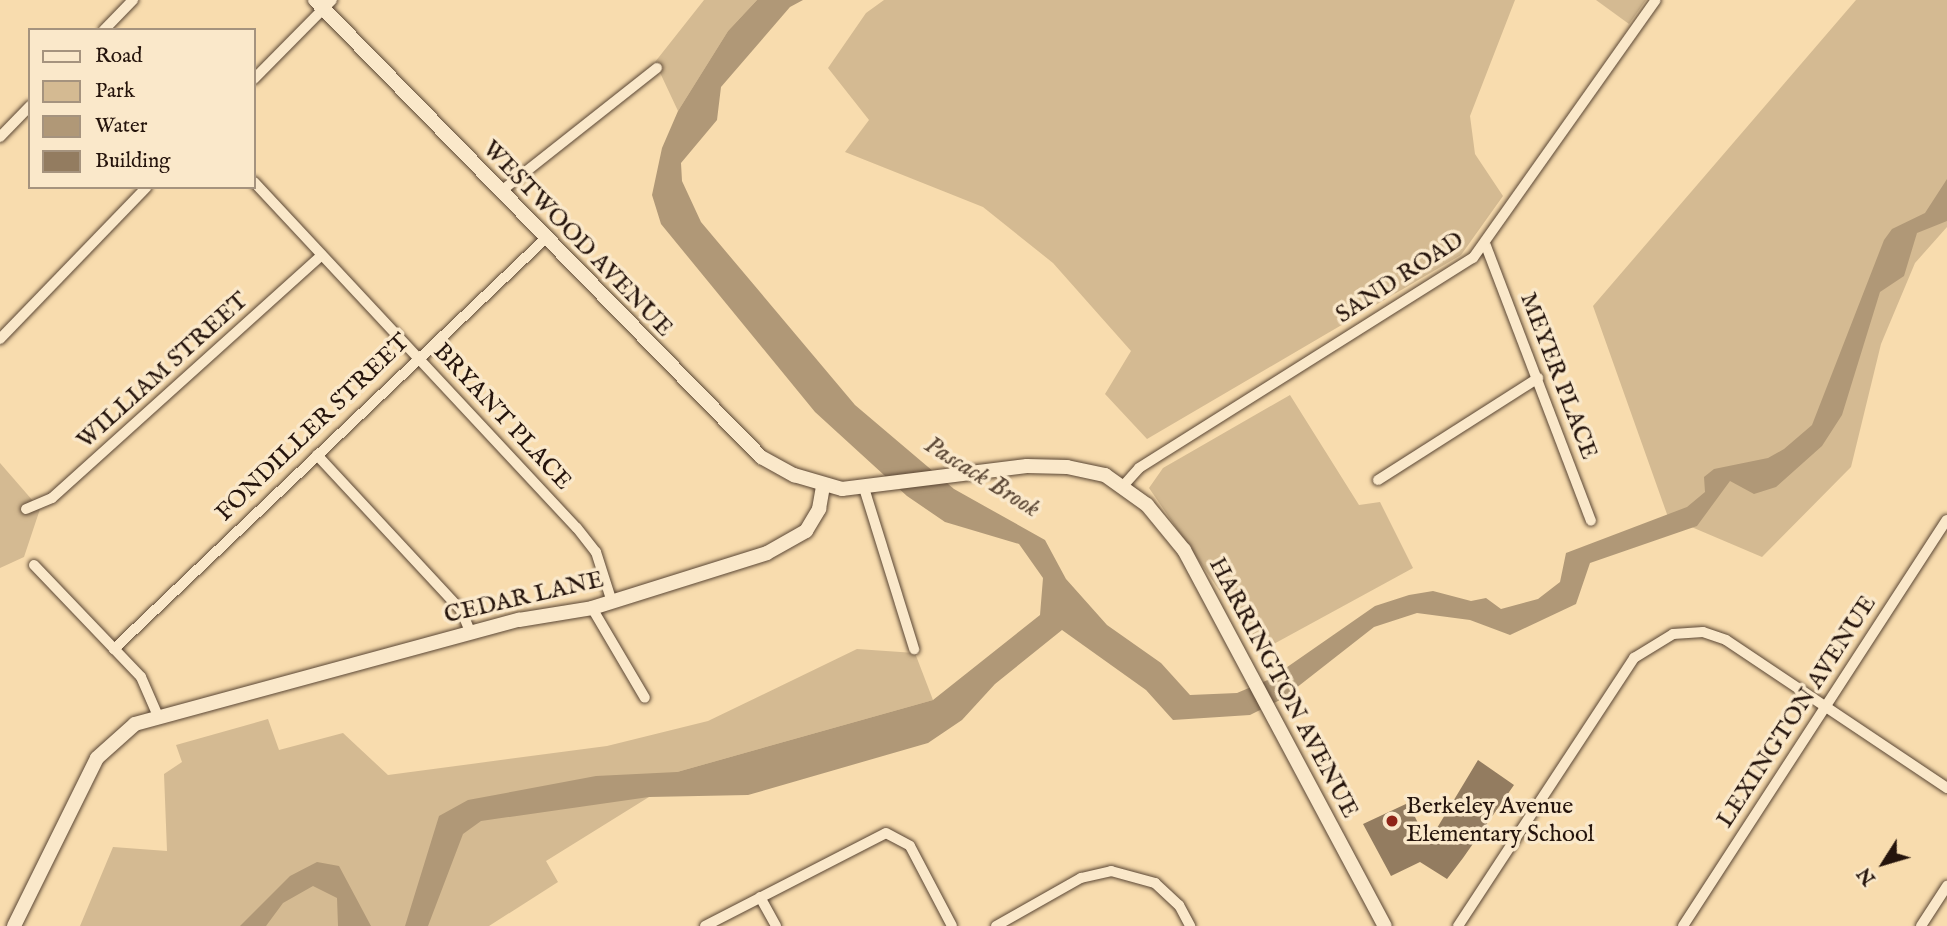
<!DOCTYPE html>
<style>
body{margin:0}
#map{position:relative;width:1947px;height:926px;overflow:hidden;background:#f8dcae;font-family:"IM FELL English",serif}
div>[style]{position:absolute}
.green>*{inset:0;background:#d4ba92}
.water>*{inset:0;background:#b09877}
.building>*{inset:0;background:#937c60}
.roads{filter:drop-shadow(0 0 2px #5a4634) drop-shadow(0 0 2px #5a4634)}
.minor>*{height:10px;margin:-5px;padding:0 5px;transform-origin:5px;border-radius:5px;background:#fae8ca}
.tertiary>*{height:14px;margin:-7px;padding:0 7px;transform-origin:7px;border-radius:7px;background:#fae8ca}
.dots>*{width:19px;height:19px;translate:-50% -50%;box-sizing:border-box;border:4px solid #fae8ca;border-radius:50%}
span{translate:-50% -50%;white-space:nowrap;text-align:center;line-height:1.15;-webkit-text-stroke:7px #fae8ca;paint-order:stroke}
.street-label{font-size:24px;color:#25140c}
.poi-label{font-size:24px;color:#25140c}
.left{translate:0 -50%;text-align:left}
.water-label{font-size:26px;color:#5d4937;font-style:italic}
.legend{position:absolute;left:28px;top:28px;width:228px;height:161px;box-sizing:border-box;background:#fae8ca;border:2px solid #a5937e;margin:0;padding:9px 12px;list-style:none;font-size:21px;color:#25140c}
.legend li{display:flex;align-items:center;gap:14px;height:35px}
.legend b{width:35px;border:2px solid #a5937e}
.north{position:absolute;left:1849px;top:828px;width:70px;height:70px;-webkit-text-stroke:5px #fae8ca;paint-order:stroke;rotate:233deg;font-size:19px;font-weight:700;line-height:28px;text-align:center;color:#25140c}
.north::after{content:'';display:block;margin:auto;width:24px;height:32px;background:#25140c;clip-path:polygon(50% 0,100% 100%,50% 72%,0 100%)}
</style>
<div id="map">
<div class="green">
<div style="clip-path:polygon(704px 0,757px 0,728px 31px,678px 111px,655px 62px)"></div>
<div style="clip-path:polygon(884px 0,1515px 0,1470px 116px,1475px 154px,1503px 196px,1461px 255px,1147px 439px,1105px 394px,1131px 351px,1053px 263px,983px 207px,845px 152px,869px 120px,828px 68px,866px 13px)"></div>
<div style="clip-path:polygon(1596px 0,1646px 0,1629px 24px)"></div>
<div style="clip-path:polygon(1856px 0,1947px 0,1947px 227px,1915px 263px,1881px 344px,1851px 467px,1762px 557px,1668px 517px,1593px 306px)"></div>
<div style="clip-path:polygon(1290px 395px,1359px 505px,1380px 502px,1413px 568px,1261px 651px,1149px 488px,1163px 468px)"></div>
<div style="clip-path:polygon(0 463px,40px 509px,24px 557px,0 568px)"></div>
<div style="clip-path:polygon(857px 649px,915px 653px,933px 700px,677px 772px,649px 797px,546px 861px,558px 882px,489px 926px,80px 926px,113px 847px,167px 851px,164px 774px,182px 762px,176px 745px,268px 719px,279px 750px,343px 733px,388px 775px,607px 746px,708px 721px)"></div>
</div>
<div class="water">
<div style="clip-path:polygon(757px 0,803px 0,790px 7px,721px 87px,717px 120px,681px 163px,682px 181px,701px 222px,855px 405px,954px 489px,1045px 540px,1066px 579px,1107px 625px,1161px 663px,1190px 695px,1237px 693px,1270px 679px,1375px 606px,1409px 595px,1433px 591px,1471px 601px,1486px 598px,1501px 609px,1538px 599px,1560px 582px,1566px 553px,1687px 507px,1705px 492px,1704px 477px,1714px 469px,1768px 458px,1784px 449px,1812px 425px,1884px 240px,1892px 229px,1925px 213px,1947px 179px,1947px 221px,1917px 233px,1904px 276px,1880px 292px,1842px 415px,1822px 446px,1776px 487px,1754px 494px,1730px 481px,1697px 526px,1590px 563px,1576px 604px,1510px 635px,1470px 620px,1417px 613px,1374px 627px,1282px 699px,1250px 715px,1173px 720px,1146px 690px,1062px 630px,995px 684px,962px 720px,928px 743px,748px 795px,649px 797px,481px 821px,463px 834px,428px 926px,405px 926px,439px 816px,468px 800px,596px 776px,677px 772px,933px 700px,1040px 615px,1043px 578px,1019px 544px,945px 522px,907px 496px,815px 412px,661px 224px,652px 195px,662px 148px,678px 111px,728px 31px)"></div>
<div style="clip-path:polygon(317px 862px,339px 866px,371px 926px,338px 926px,337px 898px,313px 886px,283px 903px,266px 926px,240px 926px,290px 876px)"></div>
</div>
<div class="building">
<div style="clip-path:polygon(1478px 760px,1514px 785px,1463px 858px,1447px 879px,1420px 862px,1391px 876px,1363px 824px,1408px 803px,1428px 843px)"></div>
</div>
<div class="roads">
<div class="minor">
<div style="left:104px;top:30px;width:42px;rotate:-46deg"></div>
<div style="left:254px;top:79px;width:111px;rotate:-45.4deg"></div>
<div style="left:0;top:137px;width:43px;rotate:-45.9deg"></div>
<div style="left:254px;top:182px;width:473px;rotate:47deg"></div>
<div style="left:577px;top:528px;width:31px;rotate:52deg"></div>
<div style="left:596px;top:552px;width:52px;rotate:72.3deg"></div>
<div style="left:500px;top:192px;width:200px;rotate:-38.3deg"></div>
<div style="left:1486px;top:246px;width:294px;rotate:69.1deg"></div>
<div style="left:0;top:339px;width:211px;rotate:-46deg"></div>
<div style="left:317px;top:455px;width:212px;rotate:47.1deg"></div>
<div style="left:461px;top:610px;width:25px;rotate:67deg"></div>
<div style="left:1378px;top:480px;width:190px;rotate:-32.5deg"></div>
<div style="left:1123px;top:486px;width:24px;rotate:-48deg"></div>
<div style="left:1139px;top:468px;width:395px;rotate:-32.2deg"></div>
<div style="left:1473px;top:258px;width:316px;rotate:-54.7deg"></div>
<div style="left:864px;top:488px;width:169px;rotate:72.7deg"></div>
<div style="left:26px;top:509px;width:28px;rotate:-23deg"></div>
<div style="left:52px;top:498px;width:363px;rotate:-42deg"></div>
<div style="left:34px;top:565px;width:155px;rotate:46.3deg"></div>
<div style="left:141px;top:677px;width:43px;rotate:66.4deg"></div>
<div style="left:592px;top:608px;width:104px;rotate:59.5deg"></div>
<div style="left:114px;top:649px;width:593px;rotate:-43.57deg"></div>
<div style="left:760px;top:897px;width:33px;rotate:61deg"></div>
<div style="left:705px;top:926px;width:203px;rotate:-27.2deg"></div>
<div style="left:886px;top:833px;width:27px;rotate:28deg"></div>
<div style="left:910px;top:846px;width:90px;rotate:62.3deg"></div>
<div style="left:996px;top:926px;width:98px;rotate:-29.5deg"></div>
<div style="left:1081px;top:878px;width:31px;rotate:-13deg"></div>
<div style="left:1111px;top:871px;width:46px;rotate:15.3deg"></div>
<div style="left:1155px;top:883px;width:33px;rotate:43deg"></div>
<div style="left:1179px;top:905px;width:24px;rotate:62deg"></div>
<div style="left:1458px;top:926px;width:321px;rotate:-56.7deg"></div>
<div style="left:1634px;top:658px;width:46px;rotate:-31.6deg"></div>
<div style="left:1673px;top:634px;width:30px;rotate:-4deg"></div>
<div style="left:1703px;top:632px;width:24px;rotate:19deg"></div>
<div style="left:1726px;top:640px;width:266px;rotate:33.8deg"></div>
<div style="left:1683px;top:926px;width:484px;rotate:-57deg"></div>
<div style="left:1921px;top:926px;width:48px;rotate:-57deg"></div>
</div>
<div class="tertiary">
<div style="left:315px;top:0;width:639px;rotate:45.7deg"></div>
<div style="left:761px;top:457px;width:38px;rotate:29deg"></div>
<div style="left:794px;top:475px;width:50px;rotate:16.3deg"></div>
<div style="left:842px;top:489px;width:186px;rotate:-7.1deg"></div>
<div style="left:1027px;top:466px;width:40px;rotate:1.4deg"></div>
<div style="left:1067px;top:467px;width:39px;rotate:12deg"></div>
<div style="left:1105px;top:475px;width:52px;rotate:35.5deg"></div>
<div style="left:1147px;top:505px;width:58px;rotate:50.6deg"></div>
<div style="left:1184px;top:550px;width:426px;rotate:61.9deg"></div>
<div style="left:14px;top:926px;width:187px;rotate:-63.7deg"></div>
<div style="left:97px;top:758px;width:51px;rotate:-41.8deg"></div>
<div style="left:135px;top:724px;width:398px;rotate:-15.2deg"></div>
<div style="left:519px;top:620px;width:74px;rotate:-9.3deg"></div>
<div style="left:592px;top:608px;width:183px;rotate:-17.4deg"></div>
<div style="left:767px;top:553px;width:45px;rotate:-29.4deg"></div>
<div style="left:806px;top:531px;width:26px;rotate:-59deg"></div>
<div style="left:819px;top:509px;width:23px;rotate:-80deg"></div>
</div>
</div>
<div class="dots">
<div style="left:1392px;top:821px;background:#8f2418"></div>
</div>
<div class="street-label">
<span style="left:577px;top:239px;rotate:46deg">WESTWOOD AVENUE</span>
<span style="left:1400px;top:278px;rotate:-33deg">SAND ROAD</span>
<span style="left:163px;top:371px;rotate:-42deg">WILLIAM STREET</span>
<span style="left:1558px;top:376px;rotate:69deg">MEYER PLACE</span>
<span style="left:502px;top:417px;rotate:47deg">BRYANT PLACE</span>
<span style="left:313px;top:428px;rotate:-44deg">FONDILLER STREET</span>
<span style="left:524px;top:598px;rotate:-13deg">CEDAR LANE</span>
<span style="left:1283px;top:688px;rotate:62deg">HARRINGTON AVENUE</span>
<span style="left:1797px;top:712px;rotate:-57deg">LEXINGTON AVENUE</span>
</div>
<div class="poi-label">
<span class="left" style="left:1406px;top:821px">Berkeley Avenue<br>Elementary School</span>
</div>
<div class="water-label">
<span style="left:982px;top:477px;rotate:32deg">Pascack Brook</span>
</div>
<ul class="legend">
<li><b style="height:9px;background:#fae8ca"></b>Road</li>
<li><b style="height:19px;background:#d4ba92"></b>Park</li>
<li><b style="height:19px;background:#b09877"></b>Water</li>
<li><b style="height:19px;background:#937c60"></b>Building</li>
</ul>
<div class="north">N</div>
</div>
